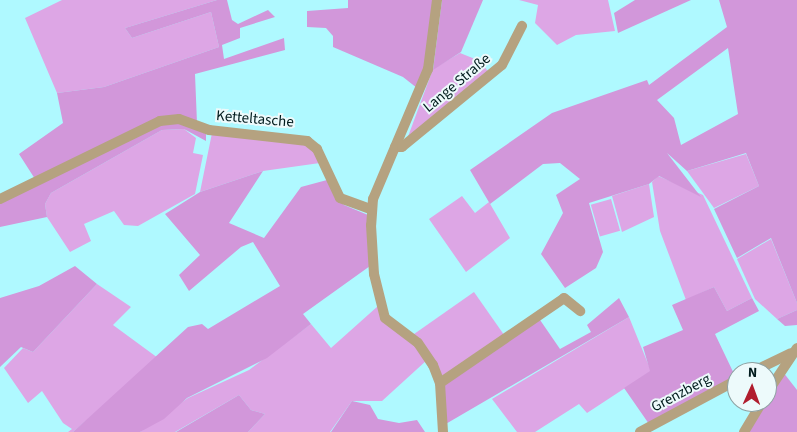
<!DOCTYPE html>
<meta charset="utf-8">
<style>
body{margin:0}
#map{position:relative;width:797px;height:432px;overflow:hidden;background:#aff9ff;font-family:"Source Sans 3",sans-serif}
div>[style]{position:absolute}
.green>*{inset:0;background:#dda6e5;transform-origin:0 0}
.forest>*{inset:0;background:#d297da}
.minor>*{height:10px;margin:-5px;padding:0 5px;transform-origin:5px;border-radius:5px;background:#b5a280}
span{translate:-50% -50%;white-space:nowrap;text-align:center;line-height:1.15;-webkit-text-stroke:4px #edfafb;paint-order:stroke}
.street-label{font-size:15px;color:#001b1d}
.north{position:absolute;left:727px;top:362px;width:50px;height:50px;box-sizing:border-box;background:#edfafb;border:1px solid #8ea1a2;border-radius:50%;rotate:2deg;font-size:14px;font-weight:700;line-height:20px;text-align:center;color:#001b1d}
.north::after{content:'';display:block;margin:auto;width:18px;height:22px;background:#b01d2e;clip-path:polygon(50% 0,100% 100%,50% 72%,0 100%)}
</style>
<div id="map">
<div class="green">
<div style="clip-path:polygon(62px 0,217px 0,125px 28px,132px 38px,211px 12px,219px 47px,104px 87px,57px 93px,25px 18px)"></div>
<div style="clip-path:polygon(519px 0,608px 0,615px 31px,576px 35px,557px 45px,535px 23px,538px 5px)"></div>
<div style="clip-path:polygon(460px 53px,480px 61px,490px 74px,406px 142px,433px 69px)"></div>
<div style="clip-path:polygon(184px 129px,196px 138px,193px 153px,203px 155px,195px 194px,138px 226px,124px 225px,114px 211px,84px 224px,91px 241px,70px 252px,47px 217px,45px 204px,51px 193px,162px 130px)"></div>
<div style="clip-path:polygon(212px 133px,295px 140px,314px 150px,320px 163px,263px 171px,200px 192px)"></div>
<div style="clip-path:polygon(746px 154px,759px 186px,714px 208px,687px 171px)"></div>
<div style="clip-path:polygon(658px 176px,703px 195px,752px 298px,727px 311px,714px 287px,686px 300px,660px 231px,652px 182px)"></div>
<div style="clip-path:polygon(649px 184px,654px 217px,622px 232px,612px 196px)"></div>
<div style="clip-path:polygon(462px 196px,475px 213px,489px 202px,510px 238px,466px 272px,429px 219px)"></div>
<div style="left:611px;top:199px;width:33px;height:21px;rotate:74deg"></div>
<div style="clip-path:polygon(771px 239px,797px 303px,797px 310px,777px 319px,755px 299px,737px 259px)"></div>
<div style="clip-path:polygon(97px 284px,131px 307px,113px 325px,158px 358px,73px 432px,68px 432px,72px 429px,63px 423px,42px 391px,28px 403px,4px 368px,23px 348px,33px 352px)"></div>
<div style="left:474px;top:292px;width:54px;height:74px;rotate:55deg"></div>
<div style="clip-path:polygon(378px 306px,386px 324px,412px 342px,427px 360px,382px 401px,352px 401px,330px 432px,248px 432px,265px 414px,251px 410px,239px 395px,175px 432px,140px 432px,188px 398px,249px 370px,311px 324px,331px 348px)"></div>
<div style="clip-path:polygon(629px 317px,651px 371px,587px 413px,579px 404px,535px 432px,517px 432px,492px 399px)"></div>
</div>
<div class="forest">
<div style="clip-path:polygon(217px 0,227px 0,232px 20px,238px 24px,268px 10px,275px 17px,240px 28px,240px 38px,222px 45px,224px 59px,284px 38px,285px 50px,195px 74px,197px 123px,160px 120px,35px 179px,19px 154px,63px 123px,57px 93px,104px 87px,219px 47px,211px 12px,132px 38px,125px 28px)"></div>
<div style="clip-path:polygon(348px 0,434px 0,426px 69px,417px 88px,403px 77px,333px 47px,333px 36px,326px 28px,307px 27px,307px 11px,348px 8px)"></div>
<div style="clip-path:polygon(442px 0,483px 0,461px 52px,433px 70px)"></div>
<div style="clip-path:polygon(635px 0,691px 0,618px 33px,614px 13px)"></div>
<div style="clip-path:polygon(evenodd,719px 0,797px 0,797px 303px,771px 238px,737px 258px,714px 209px,759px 186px,746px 153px,687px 171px,667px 153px,701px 197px,659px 176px,649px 184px,589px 203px,603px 252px,596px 268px,565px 288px,541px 254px,563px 213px,556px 195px,580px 179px,560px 163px,543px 164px,490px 204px,470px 170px,552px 113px,647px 80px,649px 85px,727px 27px,719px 0,728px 48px,738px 114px,681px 145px,674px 118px,657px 100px,728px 48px)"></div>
<div style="clip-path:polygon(179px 120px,206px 134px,206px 141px,184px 129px,162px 130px,51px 193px,45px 204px,47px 217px,0 227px,0 200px,148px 129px)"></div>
<div style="clip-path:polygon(263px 171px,229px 223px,264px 238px,301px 187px,327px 180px,344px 205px,368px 215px,370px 266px,303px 314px,311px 324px,267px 358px,187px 398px,164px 419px,140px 432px,73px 432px,188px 327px,202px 324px,208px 329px,280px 286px,253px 242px,241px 247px,189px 291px,179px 275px,200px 255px,165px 214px,200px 192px)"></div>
<div style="clip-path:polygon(75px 266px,97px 284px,33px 352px,21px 347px,0 367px,0 298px,39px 286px)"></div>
<div style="clip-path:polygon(714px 287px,727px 311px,752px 298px,759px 311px,715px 334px,736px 378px,649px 424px,624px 388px,650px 371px,643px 347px,683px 330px,672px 305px)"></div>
<div style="clip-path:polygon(619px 298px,629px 317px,444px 425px,444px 382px,538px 317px,560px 349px,591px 332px,587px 325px)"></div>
<div style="clip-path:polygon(797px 310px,797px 325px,785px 326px,777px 319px)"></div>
<div style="clip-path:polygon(783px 372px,797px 390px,797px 432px,749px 432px)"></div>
<div style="clip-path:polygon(239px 395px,251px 410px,265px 414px,248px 432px,176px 432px)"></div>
<div style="clip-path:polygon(352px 401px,370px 405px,378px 419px,399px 423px,417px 420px,425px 432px,331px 432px)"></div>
</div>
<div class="minor">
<div style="left:437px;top:0;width:70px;rotate:97.4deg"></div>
<div style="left:428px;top:69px;width:141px;rotate:112.9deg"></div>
<div style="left:373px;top:199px;width:26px;rotate:94deg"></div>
<div style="left:371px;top:225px;width:49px;rotate:86.5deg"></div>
<div style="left:374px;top:274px;width:45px;rotate:76deg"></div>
<div style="left:385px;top:318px;width:41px;rotate:37.1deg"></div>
<div style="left:418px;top:343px;width:27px;rotate:56deg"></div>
<div style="left:433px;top:365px;width:19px;rotate:69deg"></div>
<div style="left:440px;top:383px;width:49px;rotate:86.5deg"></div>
<div style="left:395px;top:147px;width:7px"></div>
<div style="left:402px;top:147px;width:129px;rotate:-39.4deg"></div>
<div style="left:502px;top:65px;width:44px;rotate:-62.9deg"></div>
<div style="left:0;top:199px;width:178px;rotate:-26deg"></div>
<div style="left:160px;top:121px;width:19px;rotate:-6deg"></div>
<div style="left:179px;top:119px;width:32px;rotate:20deg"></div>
<div style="left:209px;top:130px;width:99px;rotate:6.4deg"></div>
<div style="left:307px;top:141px;width:13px;rotate:39deg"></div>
<div style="left:317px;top:149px;width:54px;rotate:64.9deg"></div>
<div style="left:340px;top:198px;width:33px;rotate:20deg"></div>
<div style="left:752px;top:372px;width:43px;rotate:-26deg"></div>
<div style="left:440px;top:383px;width:150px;rotate:-34.4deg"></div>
<div style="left:564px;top:298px;width:21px;rotate:39deg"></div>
<div style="left:767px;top:393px;width:54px;rotate:-56.3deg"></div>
<div style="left:640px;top:432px;width:110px;rotate:-28.2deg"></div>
<div style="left:744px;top:432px;width:35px;rotate:-59deg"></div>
</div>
<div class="street-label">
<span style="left:457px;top:83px;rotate:-40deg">Lange Straße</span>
<span style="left:255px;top:119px;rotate:5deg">Ketteltasche</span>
<span style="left:681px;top:393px;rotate:-28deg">Grenzberg</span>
</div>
<div class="north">N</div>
</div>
